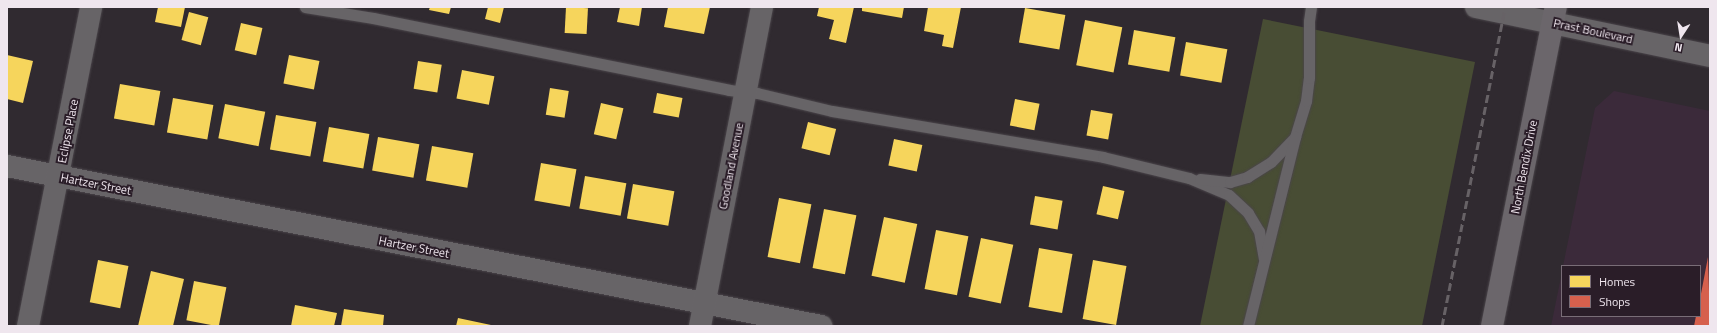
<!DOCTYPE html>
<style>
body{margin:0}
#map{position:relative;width:1717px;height:333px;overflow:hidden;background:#302a30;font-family:"Titillium Web",sans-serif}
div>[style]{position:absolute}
.built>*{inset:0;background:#3b2a3a}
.green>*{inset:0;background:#484d34}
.homes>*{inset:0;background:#f6d55c;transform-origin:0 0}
.shops>*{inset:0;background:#d6604d}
.roads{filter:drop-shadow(0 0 1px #4a454a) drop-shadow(0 0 1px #4a454a)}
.lane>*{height:11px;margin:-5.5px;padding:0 5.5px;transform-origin:5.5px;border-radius:5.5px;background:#676467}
.street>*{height:22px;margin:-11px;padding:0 11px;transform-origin:11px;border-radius:11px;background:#676467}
.secondary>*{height:22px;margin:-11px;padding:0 11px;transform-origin:11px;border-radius:11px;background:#6b666b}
.rail>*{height:3px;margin-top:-1.5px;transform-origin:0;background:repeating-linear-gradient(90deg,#676266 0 8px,transparent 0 12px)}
span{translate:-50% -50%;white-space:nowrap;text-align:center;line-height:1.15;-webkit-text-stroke:4px #2a1d28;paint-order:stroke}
.street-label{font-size:12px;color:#efe6ee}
.frame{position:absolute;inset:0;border:8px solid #efe6ee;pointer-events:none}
.legend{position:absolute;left:1561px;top:265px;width:140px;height:52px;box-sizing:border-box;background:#2a1d28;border:1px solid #796d77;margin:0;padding:5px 7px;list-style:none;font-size:12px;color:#efe6ee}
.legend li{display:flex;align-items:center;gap:8px;height:20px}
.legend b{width:20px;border:1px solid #796d77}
.north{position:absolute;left:1661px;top:16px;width:40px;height:40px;-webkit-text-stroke:3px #2a1d28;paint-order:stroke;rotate:192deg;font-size:11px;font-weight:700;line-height:16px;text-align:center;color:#efe6ee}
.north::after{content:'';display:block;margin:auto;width:14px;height:18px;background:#efe6ee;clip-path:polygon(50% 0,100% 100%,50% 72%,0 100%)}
</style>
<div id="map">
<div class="built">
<div style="clip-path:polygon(1614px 91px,1710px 111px,1710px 326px,1551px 326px,1562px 272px,1562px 316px,1700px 316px,1700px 266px,1563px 266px,1595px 108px)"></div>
</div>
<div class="green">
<div style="clip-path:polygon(1263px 19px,1475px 62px,1422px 326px,1200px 326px)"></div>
</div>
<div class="homes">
<div style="clip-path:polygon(158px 7px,185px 7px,181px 27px,155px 22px)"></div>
<div style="clip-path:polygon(430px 7px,451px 7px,449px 14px,429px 10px)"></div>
<div style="clip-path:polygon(488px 7px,504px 7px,500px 23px,485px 19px)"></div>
<div style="left:566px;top:7px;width:22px;height:26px;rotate:3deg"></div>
<div style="clip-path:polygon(620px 7px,642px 7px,639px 26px,617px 22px)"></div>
<div style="clip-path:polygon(668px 7px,710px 7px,704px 34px,664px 27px)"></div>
<div style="clip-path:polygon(819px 7px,854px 7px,846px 43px,829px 39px,834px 20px,817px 16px)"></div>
<div style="clip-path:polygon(862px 7px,904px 7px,902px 18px,862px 11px)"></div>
<div style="clip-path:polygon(928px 7px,961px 7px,953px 48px,942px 46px,944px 35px,924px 31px)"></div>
<div style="left:1025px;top:8px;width:41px;height:35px;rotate:10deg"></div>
<div style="left:189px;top:12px;width:20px;height:29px;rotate:15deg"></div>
<div style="left:1085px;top:20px;width:38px;height:46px;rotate:11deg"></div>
<div style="left:241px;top:23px;width:22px;height:28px;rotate:13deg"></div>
<div style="left:1134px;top:30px;width:42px;height:35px;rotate:10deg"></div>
<div style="left:1186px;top:42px;width:42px;height:34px;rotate:10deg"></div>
<div style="clip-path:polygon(7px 55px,33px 61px,23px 103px,7px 99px)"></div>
<div style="left:289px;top:55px;width:31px;height:29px;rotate:11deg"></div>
<div style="left:418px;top:61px;width:24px;height:28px;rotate:9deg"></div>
<div style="left:462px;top:70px;width:33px;height:29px;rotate:11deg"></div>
<div style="left:120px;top:84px;width:41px;height:35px;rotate:10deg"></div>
<div style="left:550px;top:88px;width:19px;height:27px;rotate:9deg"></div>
<div style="left:657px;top:93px;width:26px;height:20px;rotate:11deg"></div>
<div style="left:173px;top:98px;width:41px;height:35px;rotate:10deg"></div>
<div style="left:1015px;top:99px;width:25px;height:27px;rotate:11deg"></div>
<div style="left:601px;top:103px;width:23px;height:32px;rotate:13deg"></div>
<div style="left:225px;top:104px;width:41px;height:35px;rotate:11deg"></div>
<div style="left:1091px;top:110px;width:22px;height:26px;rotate:10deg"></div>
<div style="left:276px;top:115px;width:41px;height:35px;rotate:10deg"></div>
<div style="left:808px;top:122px;width:29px;height:27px;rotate:14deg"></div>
<div style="left:329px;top:127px;width:41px;height:35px;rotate:10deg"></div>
<div style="left:378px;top:137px;width:42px;height:34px;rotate:10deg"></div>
<div style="left:894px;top:139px;width:29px;height:27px;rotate:12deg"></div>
<div style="left:432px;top:146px;width:42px;height:35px;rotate:10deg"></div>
<div style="left:541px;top:163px;width:36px;height:38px;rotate:10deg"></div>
<div style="left:585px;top:176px;width:42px;height:33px;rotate:10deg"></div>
<div style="left:633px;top:184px;width:42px;height:35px;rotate:10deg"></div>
<div style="left:1103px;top:186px;width:22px;height:29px;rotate:13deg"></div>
<div style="left:1035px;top:196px;width:28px;height:29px;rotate:10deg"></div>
<div style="left:779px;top:198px;width:33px;height:60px;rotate:11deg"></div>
<div style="left:824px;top:209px;width:33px;height:60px;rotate:11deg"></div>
<div style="left:884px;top:217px;width:34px;height:60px;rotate:12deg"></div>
<div style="left:936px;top:230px;width:33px;height:60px;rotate:11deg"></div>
<div style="left:981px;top:238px;width:33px;height:60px;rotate:12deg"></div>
<div style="left:1039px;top:248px;width:34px;height:60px;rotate:10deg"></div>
<div style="left:98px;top:260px;width:31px;height:43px;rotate:11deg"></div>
<div style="left:1093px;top:260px;width:34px;height:60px;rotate:10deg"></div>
<div style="clip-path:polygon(151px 271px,184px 279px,173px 326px,138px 326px)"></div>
<div style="left:194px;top:281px;width:33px;height:40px;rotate:11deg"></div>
<div style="clip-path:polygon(295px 305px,337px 313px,334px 326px,291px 326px)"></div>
<div style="clip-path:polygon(344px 309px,384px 315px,383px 326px,341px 326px)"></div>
<div style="clip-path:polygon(458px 318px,491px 325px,490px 326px,456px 326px)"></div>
</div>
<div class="shops">
<div style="clip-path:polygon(1708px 257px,1710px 326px,1694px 326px,1696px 316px,1700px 316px,1700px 299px)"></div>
</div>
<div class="roads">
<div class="lane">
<div style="left:305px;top:7px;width:69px;rotate:9.2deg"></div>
<div style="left:373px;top:18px;width:363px;rotate:11.4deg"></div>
<div style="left:729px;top:90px;width:28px;rotate:6deg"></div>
<div style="left:757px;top:93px;width:77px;rotate:13.5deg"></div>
<div style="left:832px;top:111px;width:275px;rotate:9.6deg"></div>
<div style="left:1103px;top:157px;width:89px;rotate:13.7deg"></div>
<div style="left:1189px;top:178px;width:43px;rotate:23deg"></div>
<div style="left:1229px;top:195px;width:26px;rotate:43deg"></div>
<div style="left:1248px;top:213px;width:21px;rotate:59deg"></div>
<div style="left:1259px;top:231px;width:28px;rotate:80deg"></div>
<div style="left:1200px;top:179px;width:30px;rotate:6deg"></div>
<div style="left:1230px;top:182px;width:18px;rotate:-16deg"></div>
<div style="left:1247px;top:177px;width:28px;rotate:-32deg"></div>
<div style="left:1271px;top:162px;width:35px;rotate:-46deg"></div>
<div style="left:1295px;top:137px;width:38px;rotate:-73deg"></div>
<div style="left:1306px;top:101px;width:23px;rotate:-83deg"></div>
<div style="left:1309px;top:78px;width:57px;rotate:-90deg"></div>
<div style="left:1309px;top:21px;width:14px;rotate:-82deg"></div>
<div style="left:1248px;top:326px;width:195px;rotate:-76deg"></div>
</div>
<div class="street">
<div style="left:1476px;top:7px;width:239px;rotate:11.8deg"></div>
<div style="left:7px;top:166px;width:830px;rotate:11.12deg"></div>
<div style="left:28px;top:326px;width:325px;rotate:-78.8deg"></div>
<div style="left:700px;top:326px;width:325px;rotate:-79deg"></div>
</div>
<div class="secondary">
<div style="left:1492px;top:326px;width:325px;rotate:-78.7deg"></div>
</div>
</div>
<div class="rail">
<div style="left:1442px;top:326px;width:325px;rotate:-78.8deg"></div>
</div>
<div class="street-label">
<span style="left:1593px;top:31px;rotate:12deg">Prast Boulevard</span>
<span style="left:68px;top:131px;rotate:-79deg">Eclipse Place</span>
<span style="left:731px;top:166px;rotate:-79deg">Goodland Avenue</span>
<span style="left:1524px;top:167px;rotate:-79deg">North Bendix Drive</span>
<span style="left:96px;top:184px;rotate:11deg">Hartzer Street</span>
<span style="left:414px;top:247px;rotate:11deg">Hartzer Street</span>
</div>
<div class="frame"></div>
<ul class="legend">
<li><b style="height:11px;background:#f6d55c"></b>Homes</li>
<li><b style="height:11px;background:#d6604d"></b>Shops</li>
</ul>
<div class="north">N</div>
</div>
